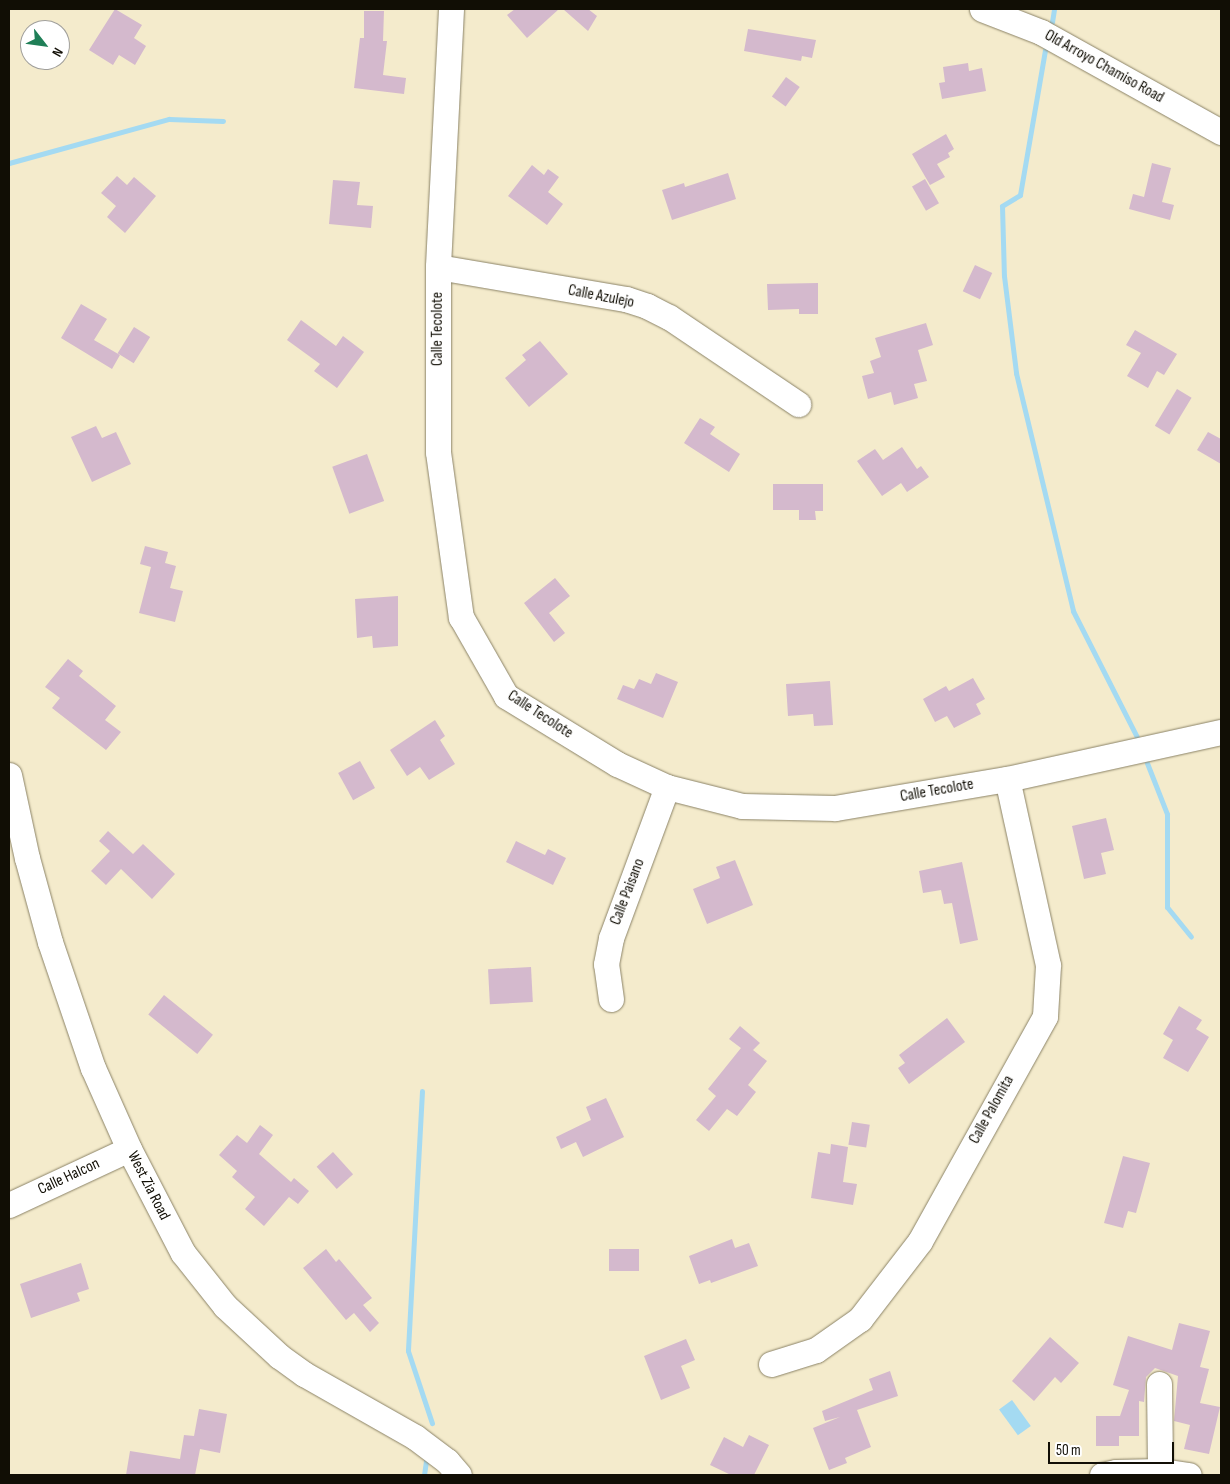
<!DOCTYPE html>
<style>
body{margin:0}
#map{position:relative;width:1230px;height:1484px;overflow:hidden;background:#f4ebcc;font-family:"Sofia Sans Condensed",sans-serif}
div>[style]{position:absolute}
.water>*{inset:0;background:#a4daf2;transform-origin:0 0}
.stream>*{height:5px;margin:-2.5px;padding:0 2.5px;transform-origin:2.5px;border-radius:2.5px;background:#a4daf2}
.building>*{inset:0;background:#d4b9cd;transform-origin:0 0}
.roads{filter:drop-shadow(0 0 1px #8b8367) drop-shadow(0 0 1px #8b8367)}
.minor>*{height:25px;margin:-12.5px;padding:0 12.5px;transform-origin:12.5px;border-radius:12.5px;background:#fff}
span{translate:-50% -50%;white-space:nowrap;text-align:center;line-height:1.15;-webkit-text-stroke:4px #fff;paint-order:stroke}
.street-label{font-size:16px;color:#110e05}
.frame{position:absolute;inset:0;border:10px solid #110e05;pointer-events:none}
.north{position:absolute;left:20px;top:20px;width:50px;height:50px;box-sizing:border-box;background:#fff;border:1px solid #a09f9b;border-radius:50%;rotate:120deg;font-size:14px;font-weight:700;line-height:20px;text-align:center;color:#110e05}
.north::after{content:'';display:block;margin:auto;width:18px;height:22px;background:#1f7f57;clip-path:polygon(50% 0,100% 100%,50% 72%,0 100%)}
.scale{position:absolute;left:1048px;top:1442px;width:126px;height:22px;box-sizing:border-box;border:2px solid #110e05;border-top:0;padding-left:6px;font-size:15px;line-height:18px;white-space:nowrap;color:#110e05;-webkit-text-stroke:4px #fff;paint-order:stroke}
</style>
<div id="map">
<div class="water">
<div style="left:1012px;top:1400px;width:32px;height:16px;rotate:54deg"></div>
</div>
<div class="stream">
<div style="left:1052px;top:22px;width:13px;rotate:-81deg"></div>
<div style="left:1045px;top:50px;width:147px;rotate:99.8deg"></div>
<div style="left:1020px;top:195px;width:21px;rotate:149deg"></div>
<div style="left:1002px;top:206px;width:70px;rotate:88.4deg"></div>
<div style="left:1004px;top:276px;width:98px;rotate:82.9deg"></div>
<div style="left:1016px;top:373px;width:245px;rotate:76.5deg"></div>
<div style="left:1073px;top:611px;width:141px;rotate:63.1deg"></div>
<div style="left:9px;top:163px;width:166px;rotate:-15.4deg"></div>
<div style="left:169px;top:119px;width:54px;rotate:2.1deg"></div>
<div style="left:1147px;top:763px;width:55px;rotate:68.6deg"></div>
<div style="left:1167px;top:814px;width:93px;rotate:90deg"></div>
<div style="left:1167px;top:907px;width:38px;rotate:51deg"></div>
<div style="left:422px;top:1091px;width:260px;rotate:93.1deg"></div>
<div style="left:408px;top:1351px;width:76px;rotate:71.6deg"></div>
<div style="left:424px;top:1475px;width:15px;rotate:-82deg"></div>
</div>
<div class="building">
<div style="clip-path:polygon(115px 9px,142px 25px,134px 38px,146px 46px,135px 65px,119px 55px,113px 65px,89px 50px)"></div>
<div style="clip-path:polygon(515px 9px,559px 9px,527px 38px,507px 15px)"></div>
<div style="clip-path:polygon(563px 9px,588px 9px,597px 16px,588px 31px)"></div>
<div style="clip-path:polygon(364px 11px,384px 11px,383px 41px,387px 41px,383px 75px,406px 78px,404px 94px,354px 88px,360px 38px,364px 38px)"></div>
<div style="clip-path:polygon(748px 29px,816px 40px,812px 58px,802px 56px,801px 61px,744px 51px)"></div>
<div style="clip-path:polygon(968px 63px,969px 71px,982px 68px,986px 91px,942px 99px,939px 83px,945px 82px,943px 67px)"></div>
<div style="left:786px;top:77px;width:17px;height:24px;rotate:36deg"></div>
<div style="clip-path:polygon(946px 134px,954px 149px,948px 153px,950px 157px,937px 164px,945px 177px,930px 185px,912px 154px)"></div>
<div style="clip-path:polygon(1152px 163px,1171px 168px,1162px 202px,1174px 205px,1170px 220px,1129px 209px,1133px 194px,1144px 197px)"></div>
<div style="clip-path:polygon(532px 165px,544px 175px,548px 169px,559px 177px,548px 192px,563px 204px,547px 225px,508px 196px)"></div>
<div style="clip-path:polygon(728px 173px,736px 199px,672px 220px,662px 190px,684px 183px,685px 187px)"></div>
<div style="clip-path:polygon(117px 176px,127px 185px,134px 177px,156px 196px,125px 233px,107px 217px,116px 206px,101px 193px)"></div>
<div style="left:925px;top:179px;width:28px;height:15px;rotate:60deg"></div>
<div style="clip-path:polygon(333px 180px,360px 182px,357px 205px,373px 206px,371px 228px,329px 224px)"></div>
<div style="left:975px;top:265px;width:19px;height:29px;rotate:25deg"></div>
<div style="clip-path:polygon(818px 283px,818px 314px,799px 314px,799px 309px,768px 310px,767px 284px)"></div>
<div style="clip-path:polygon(81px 304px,107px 319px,94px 340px,120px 355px,112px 369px,61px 338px)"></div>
<div style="clip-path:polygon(301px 320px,336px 346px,343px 336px,364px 352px,337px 388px,314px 371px,320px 364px,287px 340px)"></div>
<div style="clip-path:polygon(926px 323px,933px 345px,918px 350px,927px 381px,914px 384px,918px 398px,894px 405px,891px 392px,868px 399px,862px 376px,874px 373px,870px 361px,881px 357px,875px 338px)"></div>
<div style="left:134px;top:327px;width:19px;height:31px;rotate:32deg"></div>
<div style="clip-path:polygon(1135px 330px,1177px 354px,1164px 375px,1157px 371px,1148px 388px,1127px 376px,1141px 353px,1126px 345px)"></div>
<div style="clip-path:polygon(540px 341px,568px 374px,529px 407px,505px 378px,526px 360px,522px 355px)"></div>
<div style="left:1177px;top:389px;width:17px;height:43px;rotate:31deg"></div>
<div style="clip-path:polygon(700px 418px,715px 427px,710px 434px,740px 454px,729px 472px,684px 443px)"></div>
<div style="clip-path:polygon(96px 426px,102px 438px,116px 432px,131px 464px,92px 482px,71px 437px)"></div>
<div style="clip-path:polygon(1208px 432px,1221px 439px,1221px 464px,1197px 450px)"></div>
<div style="clip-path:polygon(902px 447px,917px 469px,921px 466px,929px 477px,907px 492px,901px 483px,882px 496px,857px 461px,875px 449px,883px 460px)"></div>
<div style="left:367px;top:454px;width:50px;height:37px;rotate:70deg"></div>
<div style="clip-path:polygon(773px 484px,823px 484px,823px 511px,815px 511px,816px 520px,799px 520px,799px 510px,773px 510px)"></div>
<div style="clip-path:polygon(145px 546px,168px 552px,165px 563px,176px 566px,170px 588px,183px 591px,175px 622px,139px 613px,151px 567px,140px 564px)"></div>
<div style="clip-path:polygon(555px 578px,570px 596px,549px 613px,565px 633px,554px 642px,524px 603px)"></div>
<div style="clip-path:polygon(398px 596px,398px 646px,373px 648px,372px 636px,357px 638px,355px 599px)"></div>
<div style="clip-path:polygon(68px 659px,83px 671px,79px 676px,116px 706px,105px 720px,121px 732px,106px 750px,52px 708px,60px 698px,45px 687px)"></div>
<div style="clip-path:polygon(656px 673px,678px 682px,663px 718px,617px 699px,623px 685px,634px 689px,639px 679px,651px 684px)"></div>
<div style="clip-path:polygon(973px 678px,985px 699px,976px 704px,981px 714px,954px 728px,947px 716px,935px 722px,923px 699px,946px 686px,949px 691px)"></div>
<div style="clip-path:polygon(830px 681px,833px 725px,814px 726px,813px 714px,788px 716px,786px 684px)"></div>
<div style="clip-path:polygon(435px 720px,445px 736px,440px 740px,455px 764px,429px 780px,420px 767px,407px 776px,390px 750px)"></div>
<div style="left:360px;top:761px;width:31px;height:25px;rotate:61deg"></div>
<div style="clip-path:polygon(1106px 818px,1114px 850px,1101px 853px,1106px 874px,1084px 879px,1072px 826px)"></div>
<div style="clip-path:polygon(108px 831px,133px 854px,143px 844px,175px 874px,152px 899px,121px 869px,106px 885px,91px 871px,110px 851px,99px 841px)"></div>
<div style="clip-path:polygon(516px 841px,545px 855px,548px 849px,566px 858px,553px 885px,506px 862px)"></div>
<div style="clip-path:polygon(735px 860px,753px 905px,707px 924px,693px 889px,720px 878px,716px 867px)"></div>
<div style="clip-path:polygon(962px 862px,978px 940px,960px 944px,952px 903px,944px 904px,941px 890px,923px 893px,919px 871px)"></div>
<div style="left:531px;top:967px;width:35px;height:43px;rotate:87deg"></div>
<div style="left:164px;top:995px;width:63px;height:25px;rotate:39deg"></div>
<div style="clip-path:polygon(1179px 1006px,1202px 1020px,1196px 1029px,1209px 1037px,1188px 1072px,1163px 1058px,1173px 1040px,1163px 1034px)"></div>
<div style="clip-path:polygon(947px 1018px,965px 1042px,909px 1084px,898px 1068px,905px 1063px,899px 1055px)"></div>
<div style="clip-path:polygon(740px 1026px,760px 1043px,753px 1050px,767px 1061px,748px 1085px,756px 1092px,737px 1116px,727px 1109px,709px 1131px,696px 1120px,716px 1096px,708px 1089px,741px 1048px,729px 1039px)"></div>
<div style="clip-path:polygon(606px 1098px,624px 1137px,583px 1157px,576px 1142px,561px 1149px,556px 1137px,591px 1120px,586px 1107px)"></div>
<div style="left:852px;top:1122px;width:18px;height:23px;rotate:9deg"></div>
<div style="clip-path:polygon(260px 1125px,273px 1135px,259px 1154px,291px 1182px,294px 1178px,309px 1191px,298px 1204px,289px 1197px,264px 1226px,245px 1209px,255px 1197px,232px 1177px,237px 1171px,219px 1155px,237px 1135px,247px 1143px)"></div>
<div style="clip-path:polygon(831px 1144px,848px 1147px,843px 1182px,857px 1184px,853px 1205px,811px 1198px,818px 1152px,830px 1154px)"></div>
<div style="left:333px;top:1152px;width:30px;height:22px;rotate:48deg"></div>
<div style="clip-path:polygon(1123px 1156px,1150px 1163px,1136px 1213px,1128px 1211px,1123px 1228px,1104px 1223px)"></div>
<div style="clip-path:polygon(732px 1239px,735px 1248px,749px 1243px,758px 1266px,711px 1283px,710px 1280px,699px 1284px,689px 1256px)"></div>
<div style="clip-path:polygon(326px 1249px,336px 1262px,339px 1259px,372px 1298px,363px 1305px,379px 1323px,370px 1332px,354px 1313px,346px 1320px,303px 1268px)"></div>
<div style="left:609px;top:1249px;width:30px;height:22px"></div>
<div style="clip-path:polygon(81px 1263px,89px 1289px,77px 1293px,80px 1301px,31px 1318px,20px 1284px)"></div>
<div style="clip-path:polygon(1179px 1323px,1210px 1331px,1200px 1367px,1209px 1369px,1200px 1403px,1220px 1407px,1209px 1454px,1184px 1449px,1190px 1425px,1174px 1421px,1178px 1376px,1155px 1368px,1146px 1377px,1144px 1402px,1139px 1401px,1139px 1436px,1119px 1436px,1119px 1446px,1096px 1446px,1096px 1416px,1120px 1416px,1129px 1390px,1113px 1385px,1128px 1336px,1172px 1350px)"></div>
<div style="clip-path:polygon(1050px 1337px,1079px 1363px,1061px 1383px,1055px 1377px,1034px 1401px,1012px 1381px)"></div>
<div style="clip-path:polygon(686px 1339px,695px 1360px,681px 1366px,690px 1388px,661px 1400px,644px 1356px)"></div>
<div style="clip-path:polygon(890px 1371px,898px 1396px,857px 1410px,871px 1447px,845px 1458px,847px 1463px,829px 1470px,813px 1428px,840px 1417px,825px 1421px,822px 1411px,873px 1390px,869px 1379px)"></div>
<div style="clip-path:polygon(199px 1409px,227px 1414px,220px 1453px,200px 1449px,195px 1475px,126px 1475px,130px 1451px,180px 1459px,184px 1435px,194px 1436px)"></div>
<div style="clip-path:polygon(749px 1435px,769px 1445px,754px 1475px,731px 1475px,710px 1465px,724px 1437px,743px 1447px)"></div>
</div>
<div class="roads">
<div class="minor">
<div style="left:451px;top:9px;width:258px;rotate:92.9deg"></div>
<div style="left:438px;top:267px;width:185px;rotate:90deg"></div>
<div style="left:438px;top:452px;width:167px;rotate:82.1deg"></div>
<div style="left:461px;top:617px;width:91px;rotate:60.3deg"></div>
<div style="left:506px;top:696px;width:130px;rotate:31.5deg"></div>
<div style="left:617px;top:764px;width:55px;rotate:24.7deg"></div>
<div style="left:667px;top:787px;width:77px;rotate:14.2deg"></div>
<div style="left:742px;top:806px;width:93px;rotate:1.2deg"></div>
<div style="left:835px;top:808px;width:174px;rotate:-9.6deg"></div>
<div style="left:1007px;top:779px;width:219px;rotate:-12.4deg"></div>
<div style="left:982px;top:9px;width:63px;rotate:21.3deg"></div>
<div style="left:1041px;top:32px;width:206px;rotate:29.1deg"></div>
<div style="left:438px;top:267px;width:191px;rotate:9.7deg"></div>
<div style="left:626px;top:299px;width:22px;rotate:18deg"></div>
<div style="left:647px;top:306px;width:25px;rotate:27deg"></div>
<div style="left:669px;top:317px;width:156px;rotate:34deg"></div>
<div style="left:9px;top:775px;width:85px;rotate:77.8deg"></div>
<div style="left:27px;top:858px;width:87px;rotate:74.7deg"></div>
<div style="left:50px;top:942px;width:133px;rotate:71.2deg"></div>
<div style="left:93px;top:1068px;width:89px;rotate:66deg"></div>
<div style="left:129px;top:1149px;width:117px;rotate:62.6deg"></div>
<div style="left:183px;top:1253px;width:68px;rotate:51.6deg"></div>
<div style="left:225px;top:1306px;width:74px;rotate:42.8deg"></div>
<div style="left:279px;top:1356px;width:31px;rotate:36deg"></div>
<div style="left:304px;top:1374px;width:128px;rotate:29.6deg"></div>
<div style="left:415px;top:1437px;width:40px;rotate:37deg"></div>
<div style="left:447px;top:1461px;width:18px;rotate:49deg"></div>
<div style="left:611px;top:999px;width:35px;rotate:-98deg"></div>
<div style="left:606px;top:964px;width:26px;rotate:-79deg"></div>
<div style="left:611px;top:938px;width:161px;rotate:-69.7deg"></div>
<div style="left:9px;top:1205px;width:132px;rotate:-25deg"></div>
<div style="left:771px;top:1364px;width:47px;rotate:-17.3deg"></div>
<div style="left:816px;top:1350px;width:54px;rotate:-35.2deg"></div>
<div style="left:860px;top:1319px;width:98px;rotate:-52.4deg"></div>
<div style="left:920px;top:1241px;width:257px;rotate:-60.9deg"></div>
<div style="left:1045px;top:1016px;width:51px;rotate:-86.6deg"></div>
<div style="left:1048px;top:965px;width:190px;rotate:-102.4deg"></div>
<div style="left:1159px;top:1384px;width:87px;rotate:89.3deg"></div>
<div style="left:1102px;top:1475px;width:14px;rotate:-12deg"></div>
<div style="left:1116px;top:1472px;width:44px;rotate:-1.3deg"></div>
<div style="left:1160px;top:1471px;width:29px;rotate:8deg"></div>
</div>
</div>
<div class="street-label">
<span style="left:1104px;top:67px;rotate:29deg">Old Arroyo Chamiso Road</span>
<span style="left:601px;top:297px;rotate:11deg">Calle Azulejo</span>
<span style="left:438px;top:329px;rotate:-90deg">Calle Tecolote</span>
<span style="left:540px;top:715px;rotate:33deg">Calle Tecolote</span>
<span style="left:937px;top:791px;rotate:-10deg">Calle Tecolote</span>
<span style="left:628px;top:892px;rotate:-69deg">Calle Paisano</span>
<span style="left:992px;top:1110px;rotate:-61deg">Calle Palomita</span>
<span style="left:69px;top:1177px;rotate:-25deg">Calle Halcon</span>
<span style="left:148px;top:1186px;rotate:63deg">West Zia Road</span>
</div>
<div class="frame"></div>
<div class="north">N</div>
<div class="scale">50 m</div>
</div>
